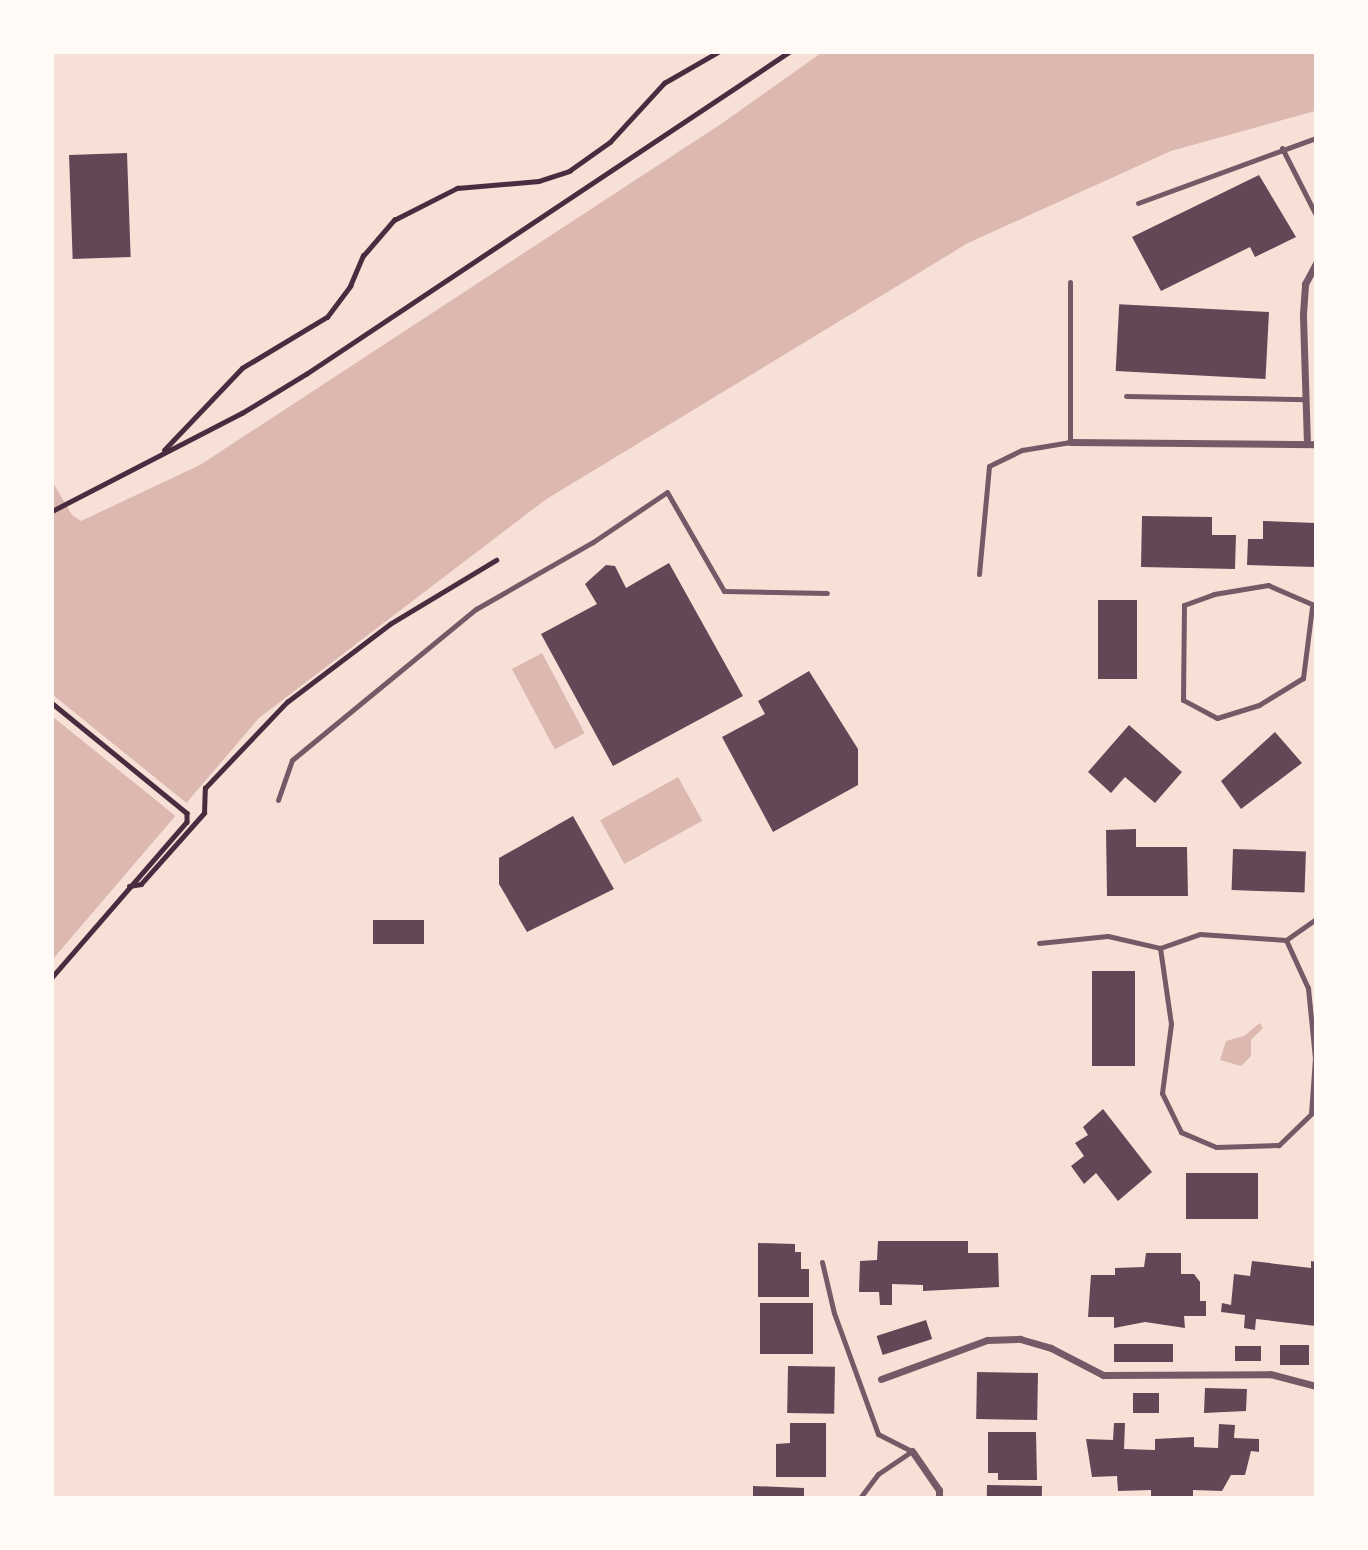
<!DOCTYPE html>
<style>
body{margin:0}
#map{position:relative;width:1368px;height:1550px;overflow:hidden;background:#f7e1d7;font-family:"Alegreya Sans",sans-serif}
div>[style]{position:absolute}
.water>*{inset:0;background:#dcb8b0;transform-origin:0 0}
.pier>*{inset:0;background:#f7e1d7;transform-origin:0 0}
.building>*{inset:0;background:#644757;transform-origin:0 0}
.path>*{height:4.5px;margin:-2.25px;padding:0 2.25px;transform-origin:2.25px;border-radius:2.25px;background:#4a2c40}
.service>*{height:5px;margin:-2.5px;padding:0 2.5px;transform-origin:2.5px;border-radius:2.5px;background:#755966}
.minor>*{height:7px;margin:-3.5px;padding:0 3.5px;transform-origin:3.5px;border-radius:3.5px;background:#755966}
span{translate:-50% -50%;white-space:nowrap;text-align:center;line-height:1.15;-webkit-text-stroke:7px #fffaf5;paint-order:stroke}
.frame{position:absolute;inset:0;border:54px solid #fffaf5;pointer-events:none}
</style>
<div id="map">
<div class="water">
<div style="clip-path:polygon(821px 53px,1315px 53px,1315px 111px,1171px 151px,968px 243px,545px 500px,259px 718px,53px 959px,52px 481px,72px 515px,81px 521px,200px 465px,721px 124px)"></div>
<div style="left:542px;top:653px;width:91px;height:34px;rotate:62deg"></div>
<div style="left:678px;top:777px;width:50px;height:89px;rotate:61deg"></div>
<div style="clip-path:polygon(1260px 1023px,1263px 1028px,1251px 1040px,1251px 1056px,1241px 1066px,1220px 1060px,1226px 1041px,1244px 1036px)"></div>
</div>
<div class="pier">
<div style="left:53px;top:695px;width:173px;height:17px;rotate:39deg"></div>
</div>
<div class="building">
<div style="left:127px;top:153px;width:104px;height:58px;rotate:88deg"></div>
<div style="clip-path:polygon(1259px 175px,1296px 237px,1255px 257px,1250px 247px,1161px 291px,1132px 237px)"></div>
<div style="left:1269px;top:312px;width:67px;height:150px;rotate:93deg"></div>
<div style="clip-path:polygon(1142px 516px,1212px 517px,1212px 535px,1236px 535px,1235px 569px,1141px 567px)"></div>
<div style="clip-path:polygon(1263px 521px,1316px 523px,1316px 567px,1247px 565px,1248px 539px,1263px 539px)"></div>
<div style="clip-path:polygon(669px 563px,743px 696px,613px 766px,541px 634px,597px 604px,585px 584px,606px 565px,615px 566px,626px 588px)"></div>
<div style="left:1098px;top:600px;width:39px;height:79px"></div>
<div style="clip-path:polygon(809px 671px,858px 749px,858px 785px,773px 832px,722px 737px,765px 714px,758px 701px)"></div>
<div style="clip-path:polygon(1129px 725px,1182px 772px,1155px 803px,1125px 777px,1111px 793px,1088px 772px)"></div>
<div style="clip-path:polygon(1275px 732px,1302px 763px,1241px 809px,1221px 781px)"></div>
<div style="clip-path:polygon(573px 816px,614px 889px,527px 932px,499px 884px,499px 858px)"></div>
<div style="clip-path:polygon(1136px 829px,1136px 847px,1187px 847px,1188px 896px,1107px 896px,1106px 830px)"></div>
<div style="left:1233px;top:849px;width:73px;height:41px;rotate:2deg"></div>
<div style="left:373px;top:920px;width:51px;height:24px"></div>
<div style="left:1092px;top:971px;width:43px;height:95px"></div>
<div style="clip-path:polygon(1103px 1109px,1152px 1172px,1118px 1201px,1096px 1173px,1084px 1184px,1071px 1166px,1084px 1156px,1075px 1143px,1088px 1135px,1083px 1127px)"></div>
<div style="left:1186px;top:1173px;width:72px;height:46px"></div>
<div style="clip-path:polygon(878px 1241px,968px 1241px,968px 1253px,998px 1253px,999px 1287px,923px 1291px,923px 1285px,892px 1284px,892px 1305px,880px 1305px,879px 1292px,859px 1292px,860px 1261px,877px 1260px)"></div>
<div style="clip-path:polygon(758px 1243px,795px 1244px,795px 1252px,801px 1252px,801px 1269px,809px 1269px,809px 1297px,758px 1297px)"></div>
<div style="clip-path:polygon(1146px 1253px,1181px 1253px,1181px 1274px,1194px 1274px,1200px 1282px,1200px 1301px,1206px 1301px,1206px 1316px,1184px 1316px,1185px 1328px,1145px 1322px,1114px 1328px,1114px 1317px,1088px 1317px,1091px 1275px,1115px 1275px,1115px 1268px,1144px 1267px)"></div>
<div style="clip-path:polygon(1252px 1261px,1311px 1268px,1311px 1261px,1316px 1262px,1316px 1326px,1256px 1319px,1255px 1330px,1244px 1328px,1245px 1315px,1221px 1312px,1222px 1303px,1231px 1305px,1234px 1274px,1250px 1276px)"></div>
<div style="left:760px;top:1303px;width:53px;height:51px"></div>
<div style="left:926px;top:1320px;width:20px;height:52px;rotate:72deg"></div>
<div style="left:1114px;top:1344px;width:59px;height:18px"></div>
<div style="left:1280px;top:1345px;width:29px;height:20px"></div>
<div style="left:1235px;top:1346px;width:26px;height:15px"></div>
<div style="left:788px;top:1366px;width:47px;height:47px;rotate:1deg"></div>
<div style="left:977px;top:1372px;width:61px;height:47px;rotate:1deg"></div>
<div style="clip-path:polygon(1205px 1388px,1247px 1389px,1246px 1411px,1204px 1413px)"></div>
<div style="left:1133px;top:1393px;width:26px;height:20px"></div>
<div style="clip-path:polygon(790px 1423px,826px 1423px,826px 1477px,776px 1477px,776px 1444px,790px 1443px)"></div>
<div style="clip-path:polygon(1114px 1423px,1125px 1423px,1124px 1449px,1155px 1450px,1155px 1439px,1194px 1437px,1194px 1447px,1218px 1448px,1219px 1424px,1235px 1425px,1234px 1438px,1259px 1439px,1259px 1452px,1251px 1451px,1245px 1475px,1231px 1475px,1222px 1491px,1193px 1490px,1193px 1498px,1151px 1498px,1151px 1490px,1118px 1491px,1117px 1476px,1092px 1477px,1086px 1439px,1113px 1440px)"></div>
<div style="clip-path:polygon(988px 1432px,1036px 1432px,1037px 1480px,998px 1480px,998px 1473px,988px 1473px)"></div>
<div style="left:987px;top:1485px;width:55px;height:13px;rotate:1deg"></div>
<div style="clip-path:polygon(753px 1486px,804px 1488px,804px 1498px,753px 1498px)"></div>
</div>
<div class="path">
<div style="left:164px;top:450px;width:113px;rotate:-46.4deg"></div>
<div style="left:242px;top:368px;width:99px;rotate:-31deg"></div>
<div style="left:327px;top:317px;width:39px;rotate:-53deg"></div>
<div style="left:350px;top:286px;width:33px;rotate:-67deg"></div>
<div style="left:363px;top:256px;width:48px;rotate:-49.3deg"></div>
<div style="left:394px;top:220px;width:71px;rotate:-26.9deg"></div>
<div style="left:457px;top:188px;width:82px;rotate:-4.9deg"></div>
<div style="left:539px;top:181px;width:32px;rotate:-18deg"></div>
<div style="left:569px;top:171px;width:50px;rotate:-35.3deg"></div>
<div style="left:610px;top:142px;width:80px;rotate:-47.5deg"></div>
<div style="left:664px;top:83px;width:62px;rotate:-29.9deg"></div>
<div style="left:52px;top:511px;width:214px;rotate:-27.3deg"></div>
<div style="left:242px;top:413px;width:75px;rotate:-31.4deg"></div>
<div style="left:306px;top:374px;width:580px;rotate:-33.69deg"></div>
<div style="left:52px;top:703px;width:174px;rotate:39.2deg"></div>
<div style="left:187px;top:813px;width:9px;rotate:90deg"></div>
<div style="left:187px;top:822px;width:206px;rotate:130.9deg"></div>
<div style="left:129px;top:886px;width:12px;rotate:-9deg"></div>
<div style="left:141px;top:884px;width:95px;rotate:-48.4deg"></div>
<div style="left:204px;top:813px;width:25px;rotate:-88deg"></div>
<div style="left:205px;top:788px;width:119px;rotate:-46.4deg"></div>
<div style="left:287px;top:702px;width:129px;rotate:-37.1deg"></div>
<div style="left:390px;top:624px;width:124px;rotate:-31.1deg"></div>
</div>
<div class="service">
<div style="left:1282px;top:148px;width:75px;rotate:63.1deg"></div>
<div style="left:1138px;top:203px;width:189px;rotate:-20.1deg"></div>
<div style="left:1126px;top:396px;width:180px;rotate:1deg"></div>
<div style="left:979px;top:574px;width:108px;rotate:-84.7deg"></div>
<div style="left:989px;top:466px;width:37px;rotate:-26deg"></div>
<div style="left:1022px;top:450px;width:49px;rotate:-9.5deg"></div>
<div style="left:1070px;top:442px;width:160px;rotate:-90deg"></div>
<div style="left:1312px;top:607px;width:72px;rotate:97.2deg"></div>
<div style="left:1303px;top:678px;width:52px;rotate:148.5deg"></div>
<div style="left:1259px;top:705px;width:44px;rotate:162.8deg"></div>
<div style="left:1217px;top:718px;width:38px;rotate:-152deg"></div>
<div style="left:1183px;top:700px;width:95px;rotate:-89.4deg"></div>
<div style="left:1184px;top:605px;width:32px;rotate:-20deg"></div>
<div style="left:1214px;top:594px;width:55px;rotate:-9.5deg"></div>
<div style="left:1268px;top:585px;width:52px;rotate:23.6deg"></div>
<div style="left:278px;top:800px;width:42px;rotate:-70.7deg"></div>
<div style="left:292px;top:760px;width:238px;rotate:-39.4deg"></div>
<div style="left:476px;top:609px;width:135px;rotate:-29.8deg"></div>
<div style="left:593px;top:542px;width:89px;rotate:-34deg"></div>
<div style="left:667px;top:492px;width:114px;rotate:60.1deg"></div>
<div style="left:724px;top:591px;width:103px;rotate:1.1deg"></div>
<div style="left:1286px;top:940px;width:53px;rotate:65.4deg"></div>
<div style="left:1308px;top:988px;width:70px;rotate:84.3deg"></div>
<div style="left:1315px;top:1058px;width:56px;rotate:94.1deg"></div>
<div style="left:1311px;top:1114px;width:45px;rotate:135.9deg"></div>
<div style="left:1279px;top:1145px;width:63px;rotate:178.2deg"></div>
<div style="left:1216px;top:1147px;width:38px;rotate:-157deg"></div>
<div style="left:1181px;top:1132px;width:43px;rotate:-116deg"></div>
<div style="left:1162px;top:1093px;width:70px;rotate:-82.6deg"></div>
<div style="left:1171px;top:1024px;width:77px;rotate:-98.2deg"></div>
<div style="left:1160px;top:948px;width:42px;rotate:-19.3deg"></div>
<div style="left:1200px;top:934px;width:86px;rotate:4deg"></div>
<div style="left:1286px;top:940px;width:37px;rotate:-35deg"></div>
<div style="left:1039px;top:943px;width:69px;rotate:-5.8deg"></div>
<div style="left:1108px;top:936px;width:53px;rotate:13deg"></div>
<div style="left:822px;top:1262px;width:52px;rotate:76.8deg"></div>
<div style="left:834px;top:1313px;width:129px;rotate:70deg"></div>
<div style="left:878px;top:1434px;width:38px;rotate:27deg"></div>
<div style="left:912px;top:1451px;width:41px;rotate:145.9deg"></div>
<div style="left:878px;top:1474px;width:30px;rotate:127deg"></div>
</div>
<div class="minor">
<div style="left:1070px;top:442px;width:246px;rotate:0.5deg"></div>
<div style="left:1307px;top:444px;width:130px;rotate:-91.8deg"></div>
<div style="left:1303px;top:314px;width:30px;rotate:-86deg"></div>
<div style="left:1305px;top:284px;width:24px;rotate:-62deg"></div>
<div style="left:881px;top:1379px;width:113px;rotate:-20.2deg"></div>
<div style="left:987px;top:1340px;width:33px;rotate:-2deg"></div>
<div style="left:1020px;top:1339px;width:32px;rotate:16deg"></div>
<div style="left:1051px;top:1348px;width:59px;rotate:27.4deg"></div>
<div style="left:1103px;top:1375px;width:167px;rotate:-0.3deg"></div>
<div style="left:1270px;top:1374px;width:48px;rotate:14.6deg"></div>
<div style="left:912px;top:1451px;width:47px;rotate:55.3deg"></div>
<div style="left:939px;top:1490px;width:8px;rotate:90deg"></div>
</div>
<div class="frame"></div>
</div>
